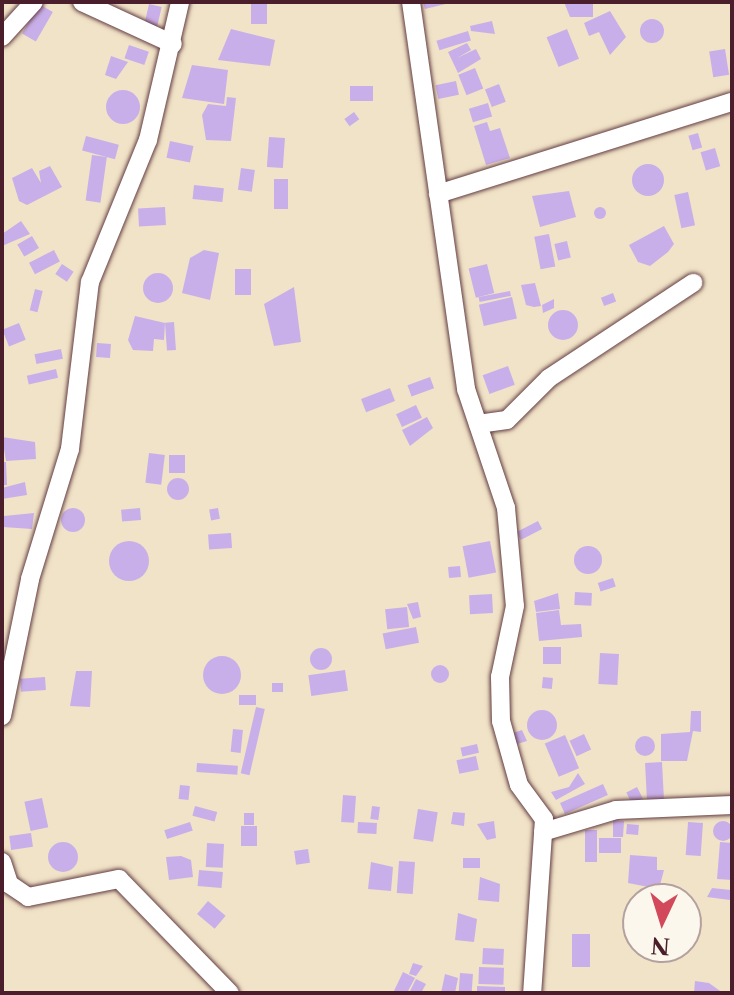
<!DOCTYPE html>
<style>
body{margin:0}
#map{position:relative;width:734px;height:995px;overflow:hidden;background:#f1e3c7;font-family:"Libre Caslon Text",serif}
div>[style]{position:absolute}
.building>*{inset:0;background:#c9afe9;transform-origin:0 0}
.round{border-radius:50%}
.roads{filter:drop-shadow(0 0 2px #633c42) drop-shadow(0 0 2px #633c42)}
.minor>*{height:18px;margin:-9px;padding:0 9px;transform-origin:9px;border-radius:9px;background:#fff}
span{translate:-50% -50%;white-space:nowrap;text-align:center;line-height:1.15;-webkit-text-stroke:6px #fbf7ec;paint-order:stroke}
.frame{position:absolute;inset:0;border:4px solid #4a1f2b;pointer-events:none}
.north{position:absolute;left:622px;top:883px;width:80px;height:80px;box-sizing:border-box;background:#fbf7ec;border:2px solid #b4a19f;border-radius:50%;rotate:184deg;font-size:22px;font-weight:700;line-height:32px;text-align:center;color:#4a1f2b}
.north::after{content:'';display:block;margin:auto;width:28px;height:36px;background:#d1495b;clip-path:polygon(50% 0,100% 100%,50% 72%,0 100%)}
</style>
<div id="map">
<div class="building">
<div style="left:251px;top:2px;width:16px;height:22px"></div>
<div style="clip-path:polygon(423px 2px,454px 2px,425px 9px)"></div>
<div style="clip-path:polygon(564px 2px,593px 2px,593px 17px,570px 17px)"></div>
<div style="left:39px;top:4px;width:16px;height:34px;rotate:30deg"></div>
<div style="left:149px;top:4px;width:13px;height:23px;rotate:13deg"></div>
<div style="clip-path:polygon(610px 11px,626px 37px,610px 55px,599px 32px,589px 36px,584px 23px)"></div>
<div class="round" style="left:640px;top:19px;width:24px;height:24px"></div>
<div style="clip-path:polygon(492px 21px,495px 34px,471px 31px,470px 26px)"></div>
<div style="clip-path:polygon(231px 29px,275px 40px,270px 66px,218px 60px)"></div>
<div style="left:567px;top:29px;width:32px;height:22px;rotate:68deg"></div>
<div style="left:468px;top:31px;width:10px;height:33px;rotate:73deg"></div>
<div style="clip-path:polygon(467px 43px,471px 50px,457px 58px,476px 49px,481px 59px,458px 73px,448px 52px)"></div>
<div style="left:129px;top:45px;width:21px;height:14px;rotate:19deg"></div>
<div style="left:725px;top:49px;width:26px;height:16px;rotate:81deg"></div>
<div style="clip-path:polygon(111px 56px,128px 62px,116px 79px,105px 75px)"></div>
<div style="clip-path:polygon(192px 65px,228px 70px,224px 104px,182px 98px)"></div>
<div style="left:475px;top:68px;width:22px;height:18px;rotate:68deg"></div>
<div style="left:456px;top:81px;width:14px;height:21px;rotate:78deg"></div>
<div style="left:499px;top:84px;width:19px;height:15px;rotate:69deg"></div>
<div style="left:350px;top:86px;width:23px;height:15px"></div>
<div class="round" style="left:106px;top:90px;width:34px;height:34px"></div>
<div style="clip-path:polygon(227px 97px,236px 98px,231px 141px,206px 140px,202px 115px,208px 104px,226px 106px)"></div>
<div style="left:488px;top:103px;width:14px;height:20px;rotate:73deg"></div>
<div style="left:354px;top:112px;width:9px;height:12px;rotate:54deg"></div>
<div style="clip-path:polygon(487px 122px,490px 131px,500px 128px,510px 158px,486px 165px,474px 126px)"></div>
<div style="left:698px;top:133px;width:15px;height:10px;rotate:74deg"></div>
<div style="left:86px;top:136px;width:34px;height:15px;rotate:15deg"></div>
<div style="left:269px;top:137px;width:16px;height:30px;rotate:4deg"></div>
<div style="left:170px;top:141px;width:24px;height:17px;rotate:12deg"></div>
<div style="left:715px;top:148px;width:19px;height:15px;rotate:74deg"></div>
<div style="left:92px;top:155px;width:15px;height:46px;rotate:8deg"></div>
<div class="round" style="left:632px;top:164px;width:32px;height:32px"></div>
<div style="clip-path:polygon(50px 166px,62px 187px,27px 205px,19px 201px,12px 178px,32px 168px,41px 183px,39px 171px)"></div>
<div style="left:241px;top:168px;width:14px;height:22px;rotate:8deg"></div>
<div style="left:274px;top:179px;width:14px;height:30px"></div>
<div style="left:194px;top:185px;width:30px;height:14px;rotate:6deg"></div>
<div style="clip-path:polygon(569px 191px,576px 217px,540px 227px,532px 196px)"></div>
<div style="left:688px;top:192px;width:34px;height:14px;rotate:78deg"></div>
<div class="round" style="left:594px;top:207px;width:12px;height:12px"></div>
<div style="left:165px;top:207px;width:18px;height:27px;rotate:87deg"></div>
<div style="clip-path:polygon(21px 221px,30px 234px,2px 246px,2px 234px)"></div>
<div style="clip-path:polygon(664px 226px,674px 244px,668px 252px,650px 266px,638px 262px,629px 245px)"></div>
<div style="left:549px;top:234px;width:33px;height:15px;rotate:79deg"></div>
<div style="left:32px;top:236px;width:14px;height:17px;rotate:60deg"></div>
<div style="left:567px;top:241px;width:17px;height:13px;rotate:77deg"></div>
<div style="left:54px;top:250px;width:13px;height:28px;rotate:63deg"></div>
<div style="clip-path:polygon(204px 250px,219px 253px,210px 300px,182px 293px,190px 258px)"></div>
<div style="left:62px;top:264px;width:14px;height:12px;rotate:34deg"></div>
<div style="left:487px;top:264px;width:30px;height:19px;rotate:76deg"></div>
<div style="left:235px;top:269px;width:16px;height:26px"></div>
<div class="round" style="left:143px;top:273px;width:30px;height:30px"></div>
<div style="clip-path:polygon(535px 283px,541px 306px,534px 307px,526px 305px,521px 285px)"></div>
<div style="clip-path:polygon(294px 287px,301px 342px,274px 346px,264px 304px)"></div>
<div style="left:35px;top:289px;width:8px;height:22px;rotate:14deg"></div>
<div style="left:510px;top:291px;width:5px;height:32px;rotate:79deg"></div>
<div style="left:613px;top:293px;width:9px;height:13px;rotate:69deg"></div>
<div style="left:512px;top:297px;width:22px;height:34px;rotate:77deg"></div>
<div style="clip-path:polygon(554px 299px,554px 308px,543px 313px,542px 305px)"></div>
<div class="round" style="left:548px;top:310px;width:30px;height:30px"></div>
<div style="clip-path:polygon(135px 316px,165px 323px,164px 340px,154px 339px,153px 351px,133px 350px,128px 340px)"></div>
<div style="left:174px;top:322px;width:28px;height:9px;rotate:86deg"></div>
<div style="left:19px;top:323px;width:18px;height:18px;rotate:68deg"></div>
<div style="left:97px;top:343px;width:14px;height:14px;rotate:4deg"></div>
<div style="left:61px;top:349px;width:10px;height:27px;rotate:79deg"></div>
<div style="left:508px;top:366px;width:20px;height:27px;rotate:70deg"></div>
<div style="left:56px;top:369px;width:9px;height:30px;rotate:77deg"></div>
<div style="left:430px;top:377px;width:12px;height:24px;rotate:70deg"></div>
<div style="left:390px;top:388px;width:14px;height:31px;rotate:69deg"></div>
<div style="left:416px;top:405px;width:14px;height:22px;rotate:65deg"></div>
<div style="clip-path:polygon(427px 417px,433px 428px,410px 446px,402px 430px)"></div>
<div style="clip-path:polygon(2px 437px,35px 442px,36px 459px,6px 461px)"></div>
<div style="left:149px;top:453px;width:16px;height:30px;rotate:7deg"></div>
<div style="left:169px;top:455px;width:16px;height:18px"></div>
<div style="clip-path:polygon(2px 462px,6px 462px,7px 485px,2px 485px)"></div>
<div class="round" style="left:167px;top:478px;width:22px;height:22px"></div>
<div style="clip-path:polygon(25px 482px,27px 495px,2px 499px,2px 488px)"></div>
<div class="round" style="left:61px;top:508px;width:24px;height:24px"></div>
<div style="left:140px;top:508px;width:12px;height:19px;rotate:85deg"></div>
<div style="left:218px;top:508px;width:11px;height:9px;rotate:80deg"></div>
<div style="clip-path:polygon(34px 513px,32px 529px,3px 527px,4px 516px)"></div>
<div style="left:538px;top:521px;width:9px;height:24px;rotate:63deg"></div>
<div style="left:231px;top:533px;width:15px;height:23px;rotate:86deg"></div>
<div class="round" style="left:109px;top:541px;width:40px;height:40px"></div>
<div style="left:490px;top:541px;width:32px;height:28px;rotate:79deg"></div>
<div class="round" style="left:574px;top:546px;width:28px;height:28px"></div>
<div style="left:460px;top:566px;width:11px;height:12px;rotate:85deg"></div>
<div style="left:613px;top:578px;width:9px;height:16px;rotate:72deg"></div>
<div style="left:575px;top:592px;width:17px;height:13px;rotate:3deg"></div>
<div style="clip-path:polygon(558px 593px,560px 609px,536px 612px,534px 601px)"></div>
<div style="left:492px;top:594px;width:19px;height:23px;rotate:87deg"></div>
<div style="clip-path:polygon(418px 602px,421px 617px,413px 619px,407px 604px)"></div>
<div style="left:407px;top:607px;width:20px;height:22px;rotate:84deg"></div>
<div style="clip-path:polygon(559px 610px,561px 625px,581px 624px,582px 637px,539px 641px,536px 613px)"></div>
<div style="left:416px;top:627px;width:16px;height:34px;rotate:79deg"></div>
<div style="left:543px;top:647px;width:18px;height:17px"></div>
<div class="round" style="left:310px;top:648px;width:22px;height:22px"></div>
<div style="left:600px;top:653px;width:19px;height:31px;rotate:3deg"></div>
<div class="round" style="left:203px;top:656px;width:38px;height:38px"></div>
<div class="round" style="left:431px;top:665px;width:18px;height:18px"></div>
<div style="left:345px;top:670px;width:21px;height:37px;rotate:82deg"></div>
<div style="clip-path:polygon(76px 671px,92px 671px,90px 707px,70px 706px)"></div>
<div style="left:45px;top:677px;width:13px;height:25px;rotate:86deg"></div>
<div style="left:543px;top:677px;width:10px;height:11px;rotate:6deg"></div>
<div style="left:272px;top:683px;width:11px;height:9px"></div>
<div style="left:239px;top:695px;width:17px;height:10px"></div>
<div style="left:256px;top:707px;width:9px;height:68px;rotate:13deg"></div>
<div class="round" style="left:527px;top:710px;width:30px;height:30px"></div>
<div style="clip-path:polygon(691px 711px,701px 711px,701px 732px,693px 731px,687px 761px,661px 761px,661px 734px,690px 732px)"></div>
<div style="left:233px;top:729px;width:10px;height:23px;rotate:6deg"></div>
<div style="clip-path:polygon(522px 730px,527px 741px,517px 744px,513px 733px)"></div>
<div style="left:584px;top:734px;width:17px;height:16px;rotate:65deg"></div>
<div style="left:565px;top:735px;width:36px;height:22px;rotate:67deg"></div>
<div class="round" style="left:635px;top:736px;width:20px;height:20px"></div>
<div style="left:477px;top:744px;width:9px;height:17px;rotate:77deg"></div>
<div style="left:476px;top:756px;width:14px;height:20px;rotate:78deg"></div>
<div style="left:662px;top:762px;width:39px;height:17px;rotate:87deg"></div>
<div style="left:197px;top:763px;width:41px;height:9px;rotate:4deg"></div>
<div style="clip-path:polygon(578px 773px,585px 784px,556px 800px,551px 792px,569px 787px)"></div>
<div style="left:603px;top:784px;width:12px;height:47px;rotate:66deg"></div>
<div style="left:180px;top:785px;width:10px;height:14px;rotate:6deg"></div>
<div style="left:637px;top:787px;width:13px;height:12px;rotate:63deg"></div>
<div style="left:343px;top:795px;width:13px;height:27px;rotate:4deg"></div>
<div style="left:42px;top:798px;width:30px;height:18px;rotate:78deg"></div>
<div style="left:195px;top:806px;width:23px;height:10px;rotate:15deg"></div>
<div style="left:372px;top:806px;width:8px;height:13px;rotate:7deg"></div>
<div style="left:418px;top:809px;width:20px;height:30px;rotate:9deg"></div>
<div style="clip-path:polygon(453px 812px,465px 813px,464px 826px,451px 824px)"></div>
<div style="left:244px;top:813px;width:10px;height:12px"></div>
<div style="clip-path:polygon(613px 820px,624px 821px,623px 837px,613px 837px)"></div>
<div class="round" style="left:713px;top:821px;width:20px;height:20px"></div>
<div style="clip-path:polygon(494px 821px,496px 838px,487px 840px,477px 824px)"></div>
<div style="left:190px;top:822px;width:9px;height:27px;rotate:72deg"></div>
<div style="left:358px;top:822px;width:19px;height:11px;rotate:3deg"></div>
<div style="left:688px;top:822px;width:15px;height:33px;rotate:4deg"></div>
<div style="left:627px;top:824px;width:12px;height:10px;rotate:5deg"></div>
<div style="left:241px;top:826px;width:16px;height:20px"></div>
<div style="left:585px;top:830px;width:12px;height:32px"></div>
<div style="left:31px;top:833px;width:14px;height:22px;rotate:82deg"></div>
<div style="left:599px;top:838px;width:22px;height:15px"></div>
<div style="clip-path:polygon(720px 842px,732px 843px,732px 880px,717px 879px)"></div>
<div class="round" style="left:48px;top:842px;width:30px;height:30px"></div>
<div style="left:207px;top:843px;width:17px;height:24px;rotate:3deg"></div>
<div style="left:308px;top:849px;width:14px;height:14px;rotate:82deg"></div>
<div style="clip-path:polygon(630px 855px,657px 857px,657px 870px,664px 870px,659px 889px,628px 883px)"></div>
<div style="clip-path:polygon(181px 856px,191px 860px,193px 877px,169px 880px,166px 857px)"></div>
<div style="left:463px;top:858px;width:17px;height:10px"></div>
<div style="left:399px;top:861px;width:16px;height:32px;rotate:4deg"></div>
<div style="clip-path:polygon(371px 862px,393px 867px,391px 891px,368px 889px)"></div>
<div style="left:199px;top:870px;width:24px;height:16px;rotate:5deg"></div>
<div style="clip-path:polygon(480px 877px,500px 884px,499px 902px,478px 900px)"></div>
<div style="clip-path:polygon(712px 888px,731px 890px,730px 900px,707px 897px)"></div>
<div style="left:208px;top:901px;width:23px;height:17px;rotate:40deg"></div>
<div style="clip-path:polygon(458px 913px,477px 919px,474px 942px,455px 940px)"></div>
<div style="clip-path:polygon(686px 920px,697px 924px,689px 948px,686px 947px)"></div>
<div style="left:572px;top:934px;width:18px;height:33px"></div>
<div style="left:483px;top:948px;width:21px;height:16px;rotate:3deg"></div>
<div style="clip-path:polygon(413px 963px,423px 966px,416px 976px,409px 974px)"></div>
<div style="left:479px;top:967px;width:25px;height:17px;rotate:2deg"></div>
<div style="clip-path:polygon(403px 972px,415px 978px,407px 993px,393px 993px)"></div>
<div style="left:460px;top:973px;width:13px;height:20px;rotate:4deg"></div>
<div style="clip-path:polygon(445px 974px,458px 978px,455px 993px,441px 993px)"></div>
<div style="clip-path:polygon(416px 979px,426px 984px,421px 993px,409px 993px)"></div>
<div style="clip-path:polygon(695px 981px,709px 983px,723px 993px,694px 993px)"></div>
<div style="clip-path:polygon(477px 986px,505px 987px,505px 993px,477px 993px)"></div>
</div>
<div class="roads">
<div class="minor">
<div style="left:82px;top:2px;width:100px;rotate:24.8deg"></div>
<div style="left:411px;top:2px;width:391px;rotate:81.9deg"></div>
<div style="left:466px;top:389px;width:126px;rotate:71.4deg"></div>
<div style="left:506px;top:508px;width:98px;rotate:84.8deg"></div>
<div style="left:515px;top:606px;width:73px;rotate:101.9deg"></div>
<div style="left:500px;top:677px;width:44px;rotate:88.7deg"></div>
<div style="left:501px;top:721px;width:66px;rotate:74.3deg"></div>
<div style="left:519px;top:785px;width:42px;rotate:53.7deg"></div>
<div style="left:544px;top:819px;width:174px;rotate:93.9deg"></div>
<div style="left:2px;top:37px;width:47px;rotate:-47.6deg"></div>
<div style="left:438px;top:194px;width:308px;rotate:-17.4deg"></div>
<div style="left:478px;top:424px;width:29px;rotate:-8deg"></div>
<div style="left:507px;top:420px;width:59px;rotate:-45deg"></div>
<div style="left:549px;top:378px;width:173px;rotate:-33.4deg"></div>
<div style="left:2px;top:716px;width:140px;rotate:-78.4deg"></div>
<div style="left:30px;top:579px;width:136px;rotate:-72.9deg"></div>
<div style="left:70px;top:449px;width:168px;rotate:-83.2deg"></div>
<div style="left:90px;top:282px;width:153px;rotate:-67.8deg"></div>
<div style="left:148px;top:140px;width:142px;rotate:-76.9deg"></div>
<div style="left:543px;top:832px;width:76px;rotate:-16.8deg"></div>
<div style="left:616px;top:810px;width:116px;rotate:-2.5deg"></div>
<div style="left:2px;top:862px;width:23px;rotate:72deg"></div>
<div style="left:9px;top:884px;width:23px;rotate:34deg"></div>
<div style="left:28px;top:897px;width:93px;rotate:-11.2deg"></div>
<div style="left:119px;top:879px;width:159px;rotate:45.8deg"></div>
</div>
</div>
<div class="frame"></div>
<div class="north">N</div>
</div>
